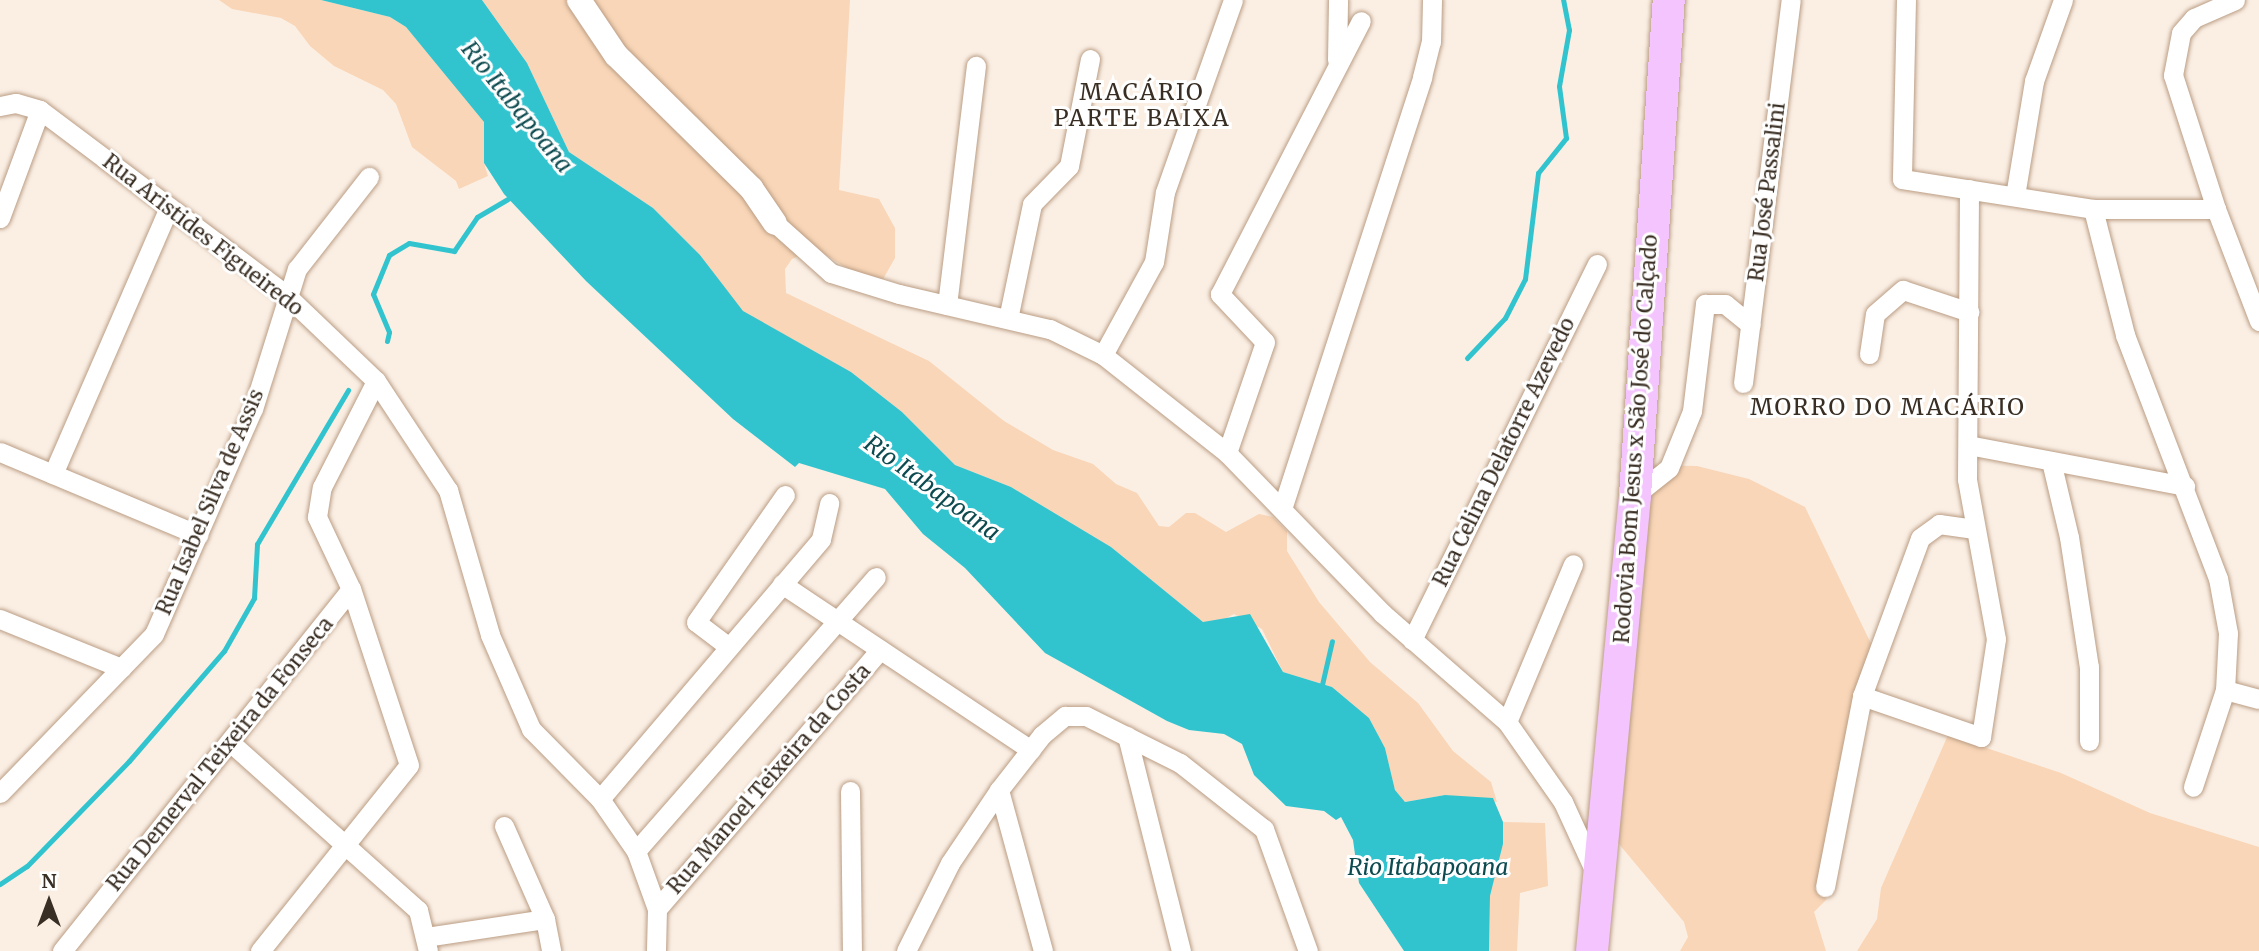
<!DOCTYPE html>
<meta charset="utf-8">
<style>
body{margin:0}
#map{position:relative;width:2259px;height:951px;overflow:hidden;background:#fbefe4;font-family:Merriweather,serif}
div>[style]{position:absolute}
.green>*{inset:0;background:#f9d6b7}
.water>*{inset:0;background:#31c4cf}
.stream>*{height:5px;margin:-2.5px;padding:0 2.5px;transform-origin:2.5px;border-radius:2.5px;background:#31c4cf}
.roads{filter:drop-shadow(0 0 2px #ba9d84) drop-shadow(0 0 2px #ba9d84)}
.minor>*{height:19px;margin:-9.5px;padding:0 9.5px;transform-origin:9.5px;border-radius:9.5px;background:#fff}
.tertiary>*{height:24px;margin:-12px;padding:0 12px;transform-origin:12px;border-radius:12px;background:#fff}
.primary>*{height:32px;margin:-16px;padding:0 16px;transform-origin:16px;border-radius:16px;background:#f3c4fe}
span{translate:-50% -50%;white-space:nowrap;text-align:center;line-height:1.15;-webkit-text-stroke:6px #fff;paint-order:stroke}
.street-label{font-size:21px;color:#392e23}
.neighbourhood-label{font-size:23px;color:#392e23;letter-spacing:2px}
.water-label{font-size:23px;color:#0d4b50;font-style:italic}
.north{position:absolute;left:14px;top:867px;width:70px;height:70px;-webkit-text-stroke:5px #fff;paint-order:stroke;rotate:0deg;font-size:19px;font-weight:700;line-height:28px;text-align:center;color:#392e23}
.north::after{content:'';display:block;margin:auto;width:24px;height:32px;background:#392e23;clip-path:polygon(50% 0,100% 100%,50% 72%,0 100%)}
</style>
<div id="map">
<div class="green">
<div style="clip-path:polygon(219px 0,321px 0,390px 17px,406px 27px,485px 122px,484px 163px,488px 176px,459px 189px,456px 181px,412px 147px,396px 104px,383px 90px,334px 66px,310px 46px,295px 26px,281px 18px,232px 9px)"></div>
<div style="clip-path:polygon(482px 0,850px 0,839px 190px,879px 199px,895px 228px,895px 258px,878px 288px,823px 253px,808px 252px,792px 259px,785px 269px,786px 293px,929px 361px,1004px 421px,1053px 450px,1093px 464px,1116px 484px,1137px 493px,1159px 526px,1169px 527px,1186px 513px,1195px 513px,1226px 532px,1259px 514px,1273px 517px,1287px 531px,1287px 551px,1319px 602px,1370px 662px,1418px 703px,1453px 751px,1491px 782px,1497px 802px,1445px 795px,1405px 802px,1395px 790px,1385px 748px,1369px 718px,1332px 687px,1283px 672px,1262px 629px,1234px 614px,1219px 622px,1203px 622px,1111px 547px,1011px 487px,955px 465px,902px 412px,851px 372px,742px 311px,700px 255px,653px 208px,569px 152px,527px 63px)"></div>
<div style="clip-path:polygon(1656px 465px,1697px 466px,1749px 479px,1805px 507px,1877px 656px,1834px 874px,1826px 900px,1814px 912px,1826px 951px,1680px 951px,1688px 937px,1684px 922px,1609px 832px,1644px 477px)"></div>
<div style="clip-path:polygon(1948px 735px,2061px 773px,2150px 813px,2259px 847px,2259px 951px,1857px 951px,1877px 919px,1881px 888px)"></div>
<div style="clip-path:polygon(1503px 822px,1545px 823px,1548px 886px,1520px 893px,1517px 951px,1489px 951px,1490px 896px,1503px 844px)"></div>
</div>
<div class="water">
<div style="clip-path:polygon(321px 0,482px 0,527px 63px,569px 152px,653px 208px,700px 255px,743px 311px,851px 372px,902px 412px,955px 465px,1011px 487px,1111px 547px,1203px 622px,1250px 614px,1283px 672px,1332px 687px,1369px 718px,1385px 748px,1395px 790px,1405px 802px,1445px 795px,1493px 798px,1503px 822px,1503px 844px,1490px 896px,1489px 951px,1404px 951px,1359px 883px,1353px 840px,1341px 817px,1336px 820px,1324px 811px,1286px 806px,1254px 775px,1242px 744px,1224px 734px,1189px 730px,1167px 721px,1045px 653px,965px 568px,923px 534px,885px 489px,799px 463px,795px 467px,733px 419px,586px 281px,504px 194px,484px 163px,484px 122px,406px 27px,390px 17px)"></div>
</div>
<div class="stream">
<div style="left:387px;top:341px;width:9px;rotate:-77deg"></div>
<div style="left:389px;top:332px;width:41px;rotate:-112.8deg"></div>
<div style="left:373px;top:294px;width:42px;rotate:-67.7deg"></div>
<div style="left:389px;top:255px;width:23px;rotate:-31deg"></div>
<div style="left:409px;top:243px;width:46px;rotate:10.1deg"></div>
<div style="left:454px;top:251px;width:41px;rotate:-55.9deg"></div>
<div style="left:477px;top:217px;width:42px;rotate:-30.3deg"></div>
<div style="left:1467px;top:358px;width:55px;rotate:-46.5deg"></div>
<div style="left:1505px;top:318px;width:44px;rotate:-62.9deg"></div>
<div style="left:1525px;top:279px;width:107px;rotate:-83deg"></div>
<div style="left:1538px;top:173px;width:45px;rotate:-51.3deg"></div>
<div style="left:1566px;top:138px;width:52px;rotate:-97.7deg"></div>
<div style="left:1559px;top:86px;width:57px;rotate:-79.9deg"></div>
<div style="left:1569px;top:30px;width:31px;rotate:-101deg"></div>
<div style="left:1321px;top:689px;width:49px;rotate:-77.1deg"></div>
<div style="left:0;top:884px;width:32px;rotate:-34deg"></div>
<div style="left:27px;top:866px;width:146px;rotate:-45.8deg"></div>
<div style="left:129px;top:761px;width:145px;rotate:-49.2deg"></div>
<div style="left:224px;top:651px;width:61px;rotate:-60.5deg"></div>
<div style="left:254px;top:598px;width:54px;rotate:-86.8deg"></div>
<div style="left:257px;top:544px;width:179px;rotate:-59.4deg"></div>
</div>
<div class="roads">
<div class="minor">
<div style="left:1906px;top:0;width:179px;rotate:91.3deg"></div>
<div style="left:1902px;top:179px;width:193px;rotate:8.9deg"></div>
<div style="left:2093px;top:209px;width:123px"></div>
<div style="left:2235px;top:0;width:45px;rotate:156.3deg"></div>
<div style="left:2194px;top:18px;width:20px;rotate:131deg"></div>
<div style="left:2181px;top:33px;width:43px;rotate:100.8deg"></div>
<div style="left:2173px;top:75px;width:141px;rotate:72.2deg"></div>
<div style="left:2216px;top:209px;width:120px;rotate:69deg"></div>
<div style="left:1337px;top:60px;width:60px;rotate:-89deg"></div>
<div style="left:0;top:106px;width:16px;rotate:-11deg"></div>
<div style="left:16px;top:103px;width:25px;rotate:16deg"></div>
<div style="left:40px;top:110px;width:308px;rotate:36.9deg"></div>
<div style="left:286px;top:295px;width:124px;rotate:43.7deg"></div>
<div style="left:376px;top:381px;width:131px;rotate:56.6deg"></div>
<div style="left:448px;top:490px;width:151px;rotate:73.8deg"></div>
<div style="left:490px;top:635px;width:103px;rotate:66.4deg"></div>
<div style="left:531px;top:729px;width:98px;rotate:45.4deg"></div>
<div style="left:600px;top:799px;width:63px;rotate:55.3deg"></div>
<div style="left:636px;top:851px;width:62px;rotate:70.1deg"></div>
<div style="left:657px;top:909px;width:42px;rotate:91.4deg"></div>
<div style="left:2015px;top:196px;width:117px;rotate:-80.6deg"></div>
<div style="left:2034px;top:81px;width:86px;rotate:-70.3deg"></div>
<div style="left:2093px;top:209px;width:130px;rotate:75.7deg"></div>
<div style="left:2125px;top:335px;width:260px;rotate:69.1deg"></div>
<div style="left:2218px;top:578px;width:56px;rotate:79.7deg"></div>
<div style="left:2228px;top:633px;width:57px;rotate:93deg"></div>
<div style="left:2225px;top:690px;width:102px;rotate:108.3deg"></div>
<div style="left:0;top:218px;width:115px;rotate:-69.7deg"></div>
<div style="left:775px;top:223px;width:75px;rotate:41.8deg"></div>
<div style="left:831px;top:273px;width:71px;rotate:17.2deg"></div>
<div style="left:899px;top:294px;width:155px;rotate:13.1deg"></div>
<div style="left:1050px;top:329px;width:59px;rotate:26.1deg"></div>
<div style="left:1103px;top:355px;width:158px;rotate:38.3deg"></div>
<div style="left:1227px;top:453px;width:223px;rotate:45.9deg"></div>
<div style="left:1382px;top:613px;width:166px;rotate:41.1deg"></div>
<div style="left:1507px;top:722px;width:98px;rotate:55deg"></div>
<div style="left:1563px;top:802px;width:79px;rotate:65.4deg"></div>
<div style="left:947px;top:305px;width:241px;rotate:-83.1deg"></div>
<div style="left:1008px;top:319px;width:117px;rotate:-78.2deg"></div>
<div style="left:1032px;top:204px;width:53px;rotate:-45.8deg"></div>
<div style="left:1069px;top:166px;width:109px;rotate:-78.9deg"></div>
<div style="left:1869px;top:354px;width:40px;rotate:-81.5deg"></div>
<div style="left:1875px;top:314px;width:37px;rotate:-41deg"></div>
<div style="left:1903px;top:290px;width:70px;rotate:18.4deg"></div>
<div style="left:1103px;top:355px;width:106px;rotate:-61.3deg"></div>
<div style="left:1154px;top:262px;width:71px;rotate:-81.1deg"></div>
<div style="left:1165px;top:192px;width:204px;rotate:-70.5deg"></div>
<div style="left:1743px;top:383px;width:386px;rotate:-82.9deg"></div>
<div style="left:1968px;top:445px;width:221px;rotate:10.7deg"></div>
<div style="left:0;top:452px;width:215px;rotate:22.7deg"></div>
<div style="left:1227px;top:453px;width:117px;rotate:-71.1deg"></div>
<div style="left:1265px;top:342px;width:66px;rotate:-133.2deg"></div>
<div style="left:1220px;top:294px;width:307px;rotate:-62.7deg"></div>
<div style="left:2051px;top:461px;width:78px;rotate:76.7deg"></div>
<div style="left:2069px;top:537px;width:132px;rotate:81.3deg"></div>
<div style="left:2089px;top:667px;width:74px;rotate:90deg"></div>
<div style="left:53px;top:474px;width:291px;rotate:-66.5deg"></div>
<div style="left:1635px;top:495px;width:43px;rotate:-38.5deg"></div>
<div style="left:1669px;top:468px;width:61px;rotate:-68deg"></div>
<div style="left:1692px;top:411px;width:108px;rotate:-83.1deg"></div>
<div style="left:1705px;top:304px;width:20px"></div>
<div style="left:1725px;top:304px;width:33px;rotate:39deg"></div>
<div style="left:1282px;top:509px;width:454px;rotate:-72deg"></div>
<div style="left:1422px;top:77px;width:36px;rotate:-76deg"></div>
<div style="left:1431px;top:42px;width:42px;rotate:-88.6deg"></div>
<div style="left:782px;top:584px;width:299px;rotate:33.7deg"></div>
<div style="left:0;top:619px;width:131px;rotate:22deg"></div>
<div style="left:1412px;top:640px;width:419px;rotate:-63.8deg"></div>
<div style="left:729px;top:647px;width:41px;rotate:-142.9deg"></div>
<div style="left:696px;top:622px;width:155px;rotate:-55deg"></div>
<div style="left:2225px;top:690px;width:35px;rotate:15deg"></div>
<div style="left:1862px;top:696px;width:126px;rotate:19deg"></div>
<div style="left:1981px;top:737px;width:99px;rotate:-81.3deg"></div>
<div style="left:1996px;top:639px;width:163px;rotate:-100.3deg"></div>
<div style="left:1967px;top:479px;width:290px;rotate:-89.6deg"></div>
<div style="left:1507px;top:722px;width:171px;rotate:-67.3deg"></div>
<div style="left:1127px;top:736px;width:222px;rotate:75.9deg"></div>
<div style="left:231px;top:743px;width:251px;rotate:41.8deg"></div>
<div style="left:418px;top:910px;width:42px;rotate:76.3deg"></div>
<div style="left:999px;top:790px;width:167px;rotate:74.7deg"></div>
<div style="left:850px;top:791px;width:160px;rotate:89.3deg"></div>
<div style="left:0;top:793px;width:221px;rotate:-45.9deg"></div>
<div style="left:154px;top:634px;width:246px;rotate:-66.3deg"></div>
<div style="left:253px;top:409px;width:147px;rotate:-72.6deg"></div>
<div style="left:297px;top:269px;width:117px;rotate:-52deg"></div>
<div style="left:600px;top:799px;width:341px;rotate:-49.6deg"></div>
<div style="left:821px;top:539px;width:37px;rotate:-77deg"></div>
<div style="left:504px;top:826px;width:102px;rotate:66.2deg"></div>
<div style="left:545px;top:919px;width:33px;rotate:79deg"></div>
<div style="left:636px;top:851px;width:364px;rotate:-48.8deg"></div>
<div style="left:1825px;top:887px;width:195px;rotate:-79deg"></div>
<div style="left:1862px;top:696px;width:168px;rotate:-69.8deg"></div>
<div style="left:1920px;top:538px;width:24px;rotate:-36deg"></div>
<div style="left:1939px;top:524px;width:34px;rotate:8deg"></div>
<div style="left:657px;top:909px;width:342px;rotate:-49.3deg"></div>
<div style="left:426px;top:937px;width:120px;rotate:-8.6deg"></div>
<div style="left:62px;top:951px;width:463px;rotate:-51.4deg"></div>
<div style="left:260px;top:951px;width:238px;rotate:-51.3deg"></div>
<div style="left:409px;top:765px;width:185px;rotate:-108.2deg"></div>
<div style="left:351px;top:589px;width:80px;rotate:-115.3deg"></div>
<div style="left:317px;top:517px;width:30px;rotate:-81deg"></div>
<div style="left:322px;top:487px;width:119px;rotate:-63deg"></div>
<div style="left:906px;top:951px;width:98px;rotate:-63.4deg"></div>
<div style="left:950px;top:863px;width:88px;rotate:-56.1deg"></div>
<div style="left:999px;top:790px;width:70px;rotate:-52deg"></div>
<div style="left:1042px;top:735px;width:30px;rotate:-40deg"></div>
<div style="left:1065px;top:716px;width:21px"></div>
<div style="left:1086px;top:716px;width:105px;rotate:26.6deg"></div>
<div style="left:1180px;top:763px;width:107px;rotate:38.2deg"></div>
<div style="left:1264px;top:829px;width:130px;rotate:70.2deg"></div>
</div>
<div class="tertiary">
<div style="left:579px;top:0;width:66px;rotate:56.1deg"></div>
<div style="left:616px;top:55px;width:190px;rotate:44.6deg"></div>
<div style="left:751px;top:188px;width:42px;rotate:55.6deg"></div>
</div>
<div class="primary">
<div style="left:1592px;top:951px;width:458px;rotate:-84.6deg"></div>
<div style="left:1635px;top:495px;width:496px;rotate:-86.1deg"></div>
</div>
</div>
<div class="street-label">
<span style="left:1767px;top:192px;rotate:-83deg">Rua José Passalini</span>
<span style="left:203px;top:235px;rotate:38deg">Rua Aristides Figueiredo</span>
<span style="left:1636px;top:439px;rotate:-86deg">Rodovia Bom Jesus x São José do Calçado</span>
<span style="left:1504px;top:452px;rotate:-64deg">Rua Celina Delatorre Azevedo</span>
<span style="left:210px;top:502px;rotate:-67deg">Rua Isabel Silva de Assis</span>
<span style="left:220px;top:754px;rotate:-51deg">Rua Demerval Teixeira da Fonseca</span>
<span style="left:769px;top:779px;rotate:-49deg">Rua Manoel Teixeira da Costa</span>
</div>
<div class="neighbourhood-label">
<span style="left:1142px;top:105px">MACÁRIO<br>PARTE BAIXA</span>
<span style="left:1888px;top:407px">MORRO DO MACÁRIO</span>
</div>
<div class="water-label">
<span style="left:517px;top:107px;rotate:51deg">Rio Itabapoana</span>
<span style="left:932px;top:488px;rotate:36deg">Rio Itabapoana</span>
<span style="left:1428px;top:867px">Rio Itabapoana</span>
</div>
<div class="north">N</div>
</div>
